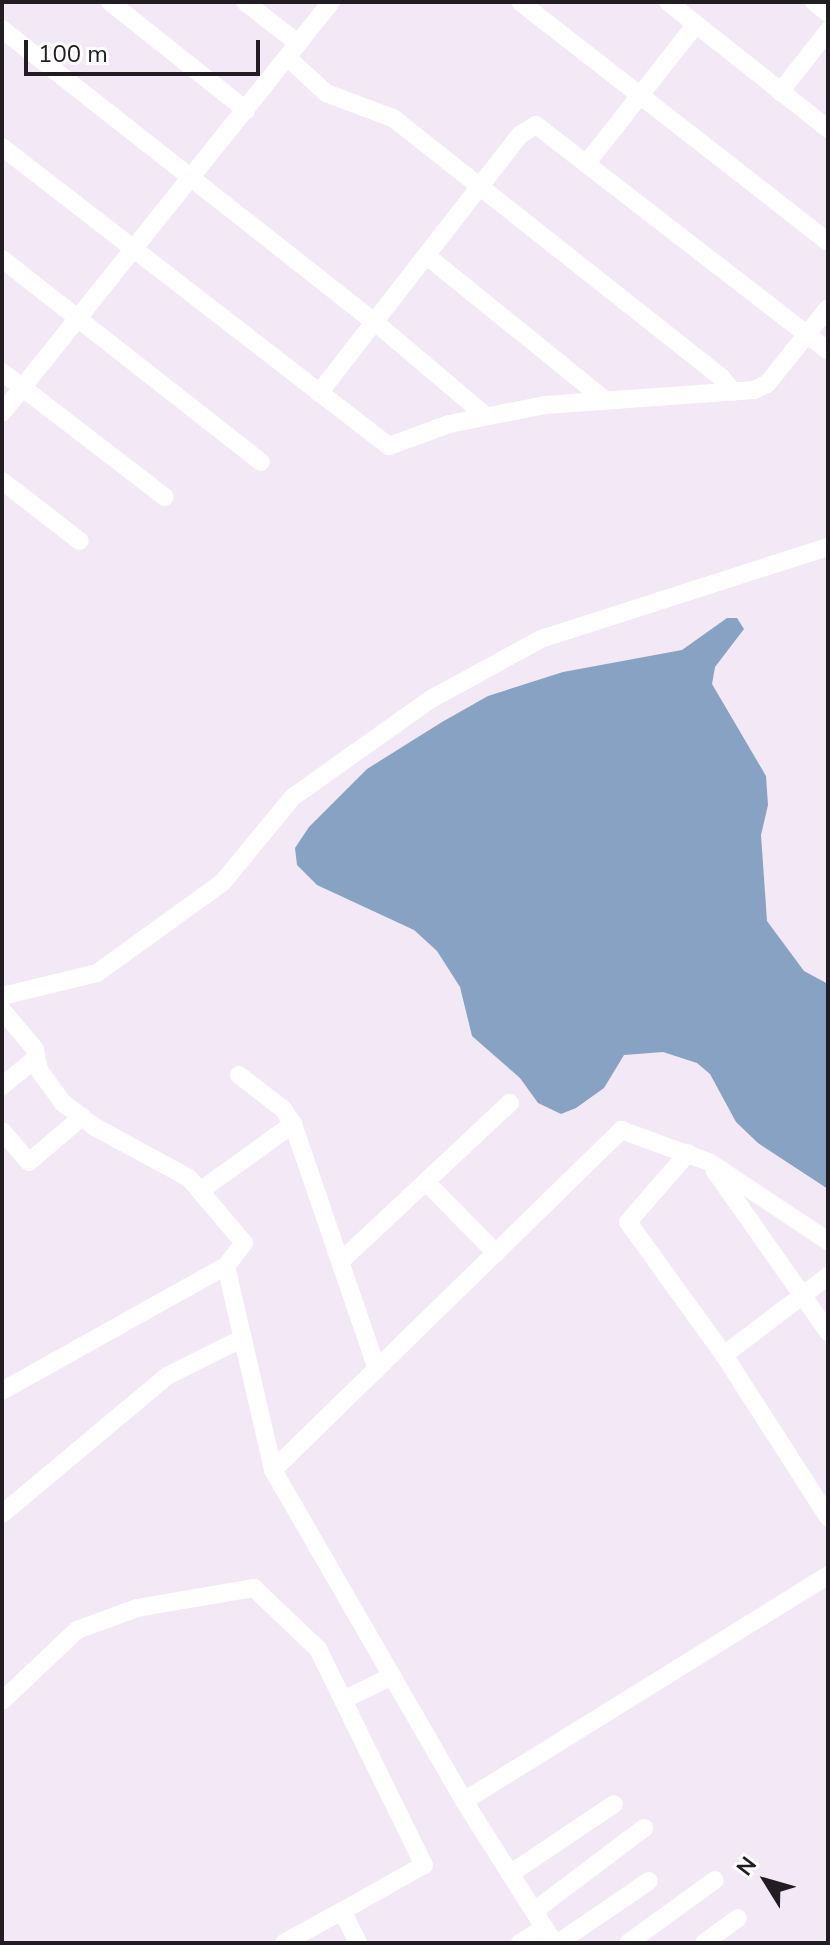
<!DOCTYPE html>
<style>
body{margin:0}
#map{position:relative;width:830px;height:1945px;overflow:hidden;background:#f3e8f5;font-family:"Nunito Sans",sans-serif}
div>[style]{position:absolute}
.water>*{inset:0;background:#88a2c3}
.street>*{height:18px;margin:-9px;padding:0 9px;transform-origin:9px;border-radius:9px;background:#fff}
span{translate:-50% -50%;white-space:nowrap;text-align:center;line-height:1.15;-webkit-text-stroke:8px #fff;paint-order:stroke}
.frame{position:absolute;inset:0;border:4px solid #211d22;pointer-events:none}
.north{position:absolute;left:726px;top:1841px;width:80px;height:80px;-webkit-text-stroke:6px #fff;paint-order:stroke;rotate:307deg;font-size:22px;font-weight:700;line-height:32px;text-align:center;color:#211d22}
.north::after{content:'';display:block;margin:auto;width:28px;height:36px;background:#211d22;clip-path:polygon(50% 0,100% 100%,50% 72%,0 100%)}
.scale{position:absolute;left:24px;top:40px;width:236px;height:36px;box-sizing:border-box;border:4px solid #211d22;border-top:0;padding-left:10px;font-size:24px;line-height:28px;white-space:nowrap;color:#211d22;-webkit-text-stroke:6px #fff;paint-order:stroke}
</style>
<div id="map">
<div class="water">
<div style="clip-path:polygon(727px 618px,737px 618px,744px 629px,715px 667px,712px 684px,766px 776px,768px 805px,761px 835px,767px 921px,804px 971px,828px 984px,828px 1189px,758px 1143px,736px 1122px,710px 1074px,697px 1063px,663px 1052px,624px 1055px,604px 1088px,576px 1108px,561px 1114px,538px 1103px,520px 1078px,472px 1036px,460px 987px,437px 951px,414px 930px,317px 885px,297px 865px,295px 848px,309px 827px,367px 769px,442px 722px,488px 696px,563px 672px,682px 650px)"></div>
</div>
<div class="street">
<div style="left:110px;top:2px;width:174px;rotate:38.5deg"></div>
<div style="left:245px;top:2px;width:68px;rotate:37.9deg"></div>
<div style="left:520px;top:2px;width:390px;rotate:37.9deg"></div>
<div style="left:668px;top:2px;width:204px;rotate:38.4deg"></div>
<div style="left:814px;top:2px;width:18px;rotate:38deg"></div>
<div style="left:2px;top:29px;width:476px;rotate:38.2deg"></div>
<div style="left:376px;top:323px;width:143px;rotate:40.2deg"></div>
<div style="left:288px;top:58px;width:52px;rotate:42.6deg"></div>
<div style="left:326px;top:93px;width:72px;rotate:20.5deg"></div>
<div style="left:393px;top:118px;width:418px;rotate:38.3deg"></div>
<div style="left:721px;top:377px;width:19px;rotate:51deg"></div>
<div style="left:780px;top:92px;width:78px;rotate:-51.8deg"></div>
<div style="left:2px;top:147px;width:489px;rotate:37.7deg"></div>
<div style="left:389px;top:446px;width:64px;rotate:-20.1deg"></div>
<div style="left:449px;top:424px;width:98px;rotate:-11.2deg"></div>
<div style="left:545px;top:405px;width:210px;rotate:-4.1deg"></div>
<div style="left:754px;top:390px;width:14px;rotate:-25deg"></div>
<div style="left:767px;top:384px;width:97px;rotate:-51.2deg"></div>
<div style="left:586px;top:164px;width:178px;rotate:-51.8deg"></div>
<div style="left:428px;top:257px;width:228px;rotate:38.9deg"></div>
<div style="left:2px;top:259px;width:329px;rotate:38.1deg"></div>
<div style="left:2px;top:372px;width:205px;rotate:37.5deg"></div>
<div style="left:319px;top:393px;width:327px;rotate:-52.1deg"></div>
<div style="left:520px;top:135px;width:19px;rotate:-32deg"></div>
<div style="left:536px;top:125px;width:369px;rotate:37.7deg"></div>
<div style="left:2px;top:413px;width:526px;rotate:-51.32deg"></div>
<div style="left:2px;top:481px;width:98px;rotate:37.6deg"></div>
<div style="left:2px;top:996px;width:98px;rotate:-13.6deg"></div>
<div style="left:97px;top:973px;width:154px;rotate:-35.8deg"></div>
<div style="left:222px;top:883px;width:112px;rotate:-50.5deg"></div>
<div style="left:293px;top:797px;width:169px;rotate:-35.4deg"></div>
<div style="left:431px;top:699px;width:125px;rotate:-28.6deg"></div>
<div style="left:541px;top:639px;width:301px;rotate:-17.8deg"></div>
<div style="left:2px;top:1010px;width:51px;rotate:49.8deg"></div>
<div style="left:35px;top:1049px;width:21px;rotate:79deg"></div>
<div style="left:39px;top:1070px;width:41px;rotate:54deg"></div>
<div style="left:63px;top:1103px;width:40px;rotate:37deg"></div>
<div style="left:95px;top:1127px;width:107px;rotate:28.5deg"></div>
<div style="left:189px;top:1178px;width:85px;rotate:49.8deg"></div>
<div style="left:244px;top:1243px;width:29px;rotate:128deg"></div>
<div style="left:226px;top:1266px;width:209px;rotate:77deg"></div>
<div style="left:273px;top:1470px;width:382px;rotate:60deg"></div>
<div style="left:464px;top:1801px;width:168px;rotate:57.6deg"></div>
<div style="left:239px;top:1075px;width:56px;rotate:37.7deg"></div>
<div style="left:283px;top:1109px;width:18px;rotate:56deg"></div>
<div style="left:2px;top:1086px;width:43px;rotate:-39.3deg"></div>
<div style="left:2px;top:1131px;width:41px;rotate:48.9deg"></div>
<div style="left:29px;top:1162px;width:70px;rotate:-40.3deg"></div>
<div style="left:688px;top:1153px;width:91px;rotate:131deg"></div>
<div style="left:628px;top:1222px;width:164px;rotate:54.2deg"></div>
<div style="left:724px;top:1355px;width:193px;rotate:57.3deg"></div>
<div style="left:715px;top:1171px;width:197px;rotate:54.9deg"></div>
<div style="left:428px;top:1184px;width:97px;rotate:45.4deg"></div>
<div style="left:200px;top:1191px;width:115px;rotate:-35.8deg"></div>
<div style="left:293px;top:1124px;width:259px;rotate:71.1deg"></div>
<div style="left:342px;top:1260px;width:230px;rotate:-43.1deg"></div>
<div style="left:724px;top:1355px;width:131px;rotate:-37.2deg"></div>
<div style="left:2px;top:1391px;width:257px;rotate:-29.2deg"></div>
<div style="left:273px;top:1470px;width:487px;rotate:-44.3deg"></div>
<div style="left:621px;top:1130px;width:94px;rotate:20deg"></div>
<div style="left:709px;top:1162px;width:143px;rotate:33.6deg"></div>
<div style="left:2px;top:1514px;width:215px;rotate:-39.9deg"></div>
<div style="left:167px;top:1376px;width:85px;rotate:-26.6deg"></div>
<div style="left:343px;top:1700px;width:55px;rotate:-26.1deg"></div>
<div style="left:2px;top:1701px;width:103px;rotate:-43.4deg"></div>
<div style="left:77px;top:1630px;width:64px;rotate:-20.1deg"></div>
<div style="left:137px;top:1608px;width:119px;rotate:-9.7deg"></div>
<div style="left:254px;top:1588px;width:88px;rotate:43.6deg"></div>
<div style="left:318px;top:1649px;width:241px;rotate:63.9deg"></div>
<div style="left:424px;top:1865px;width:94px;rotate:150.7deg"></div>
<div style="left:342px;top:1911px;width:36px;rotate:63deg"></div>
<div style="left:464px;top:1801px;width:428px;rotate:-31.8deg"></div>
<div style="left:510px;top:1874px;width:125px;rotate:-33.9deg"></div>
<div style="left:534px;top:1911px;width:138px;rotate:-37deg"></div>
<div style="left:284px;top:1943px;width:66px;rotate:-28.9deg"></div>
<div style="left:520px;top:1943px;width:28px;rotate:-32deg"></div>
<div style="left:558px;top:1943px;width:110px;rotate:-34.3deg"></div>
<div style="left:628px;top:1943px;width:107px;rotate:-35.9deg"></div>
<div style="left:704px;top:1943px;width:42px;rotate:-36.3deg"></div>
</div>
<div class="frame"></div>
<div class="north">N</div>
<div class="scale">100 m</div>
</div>
